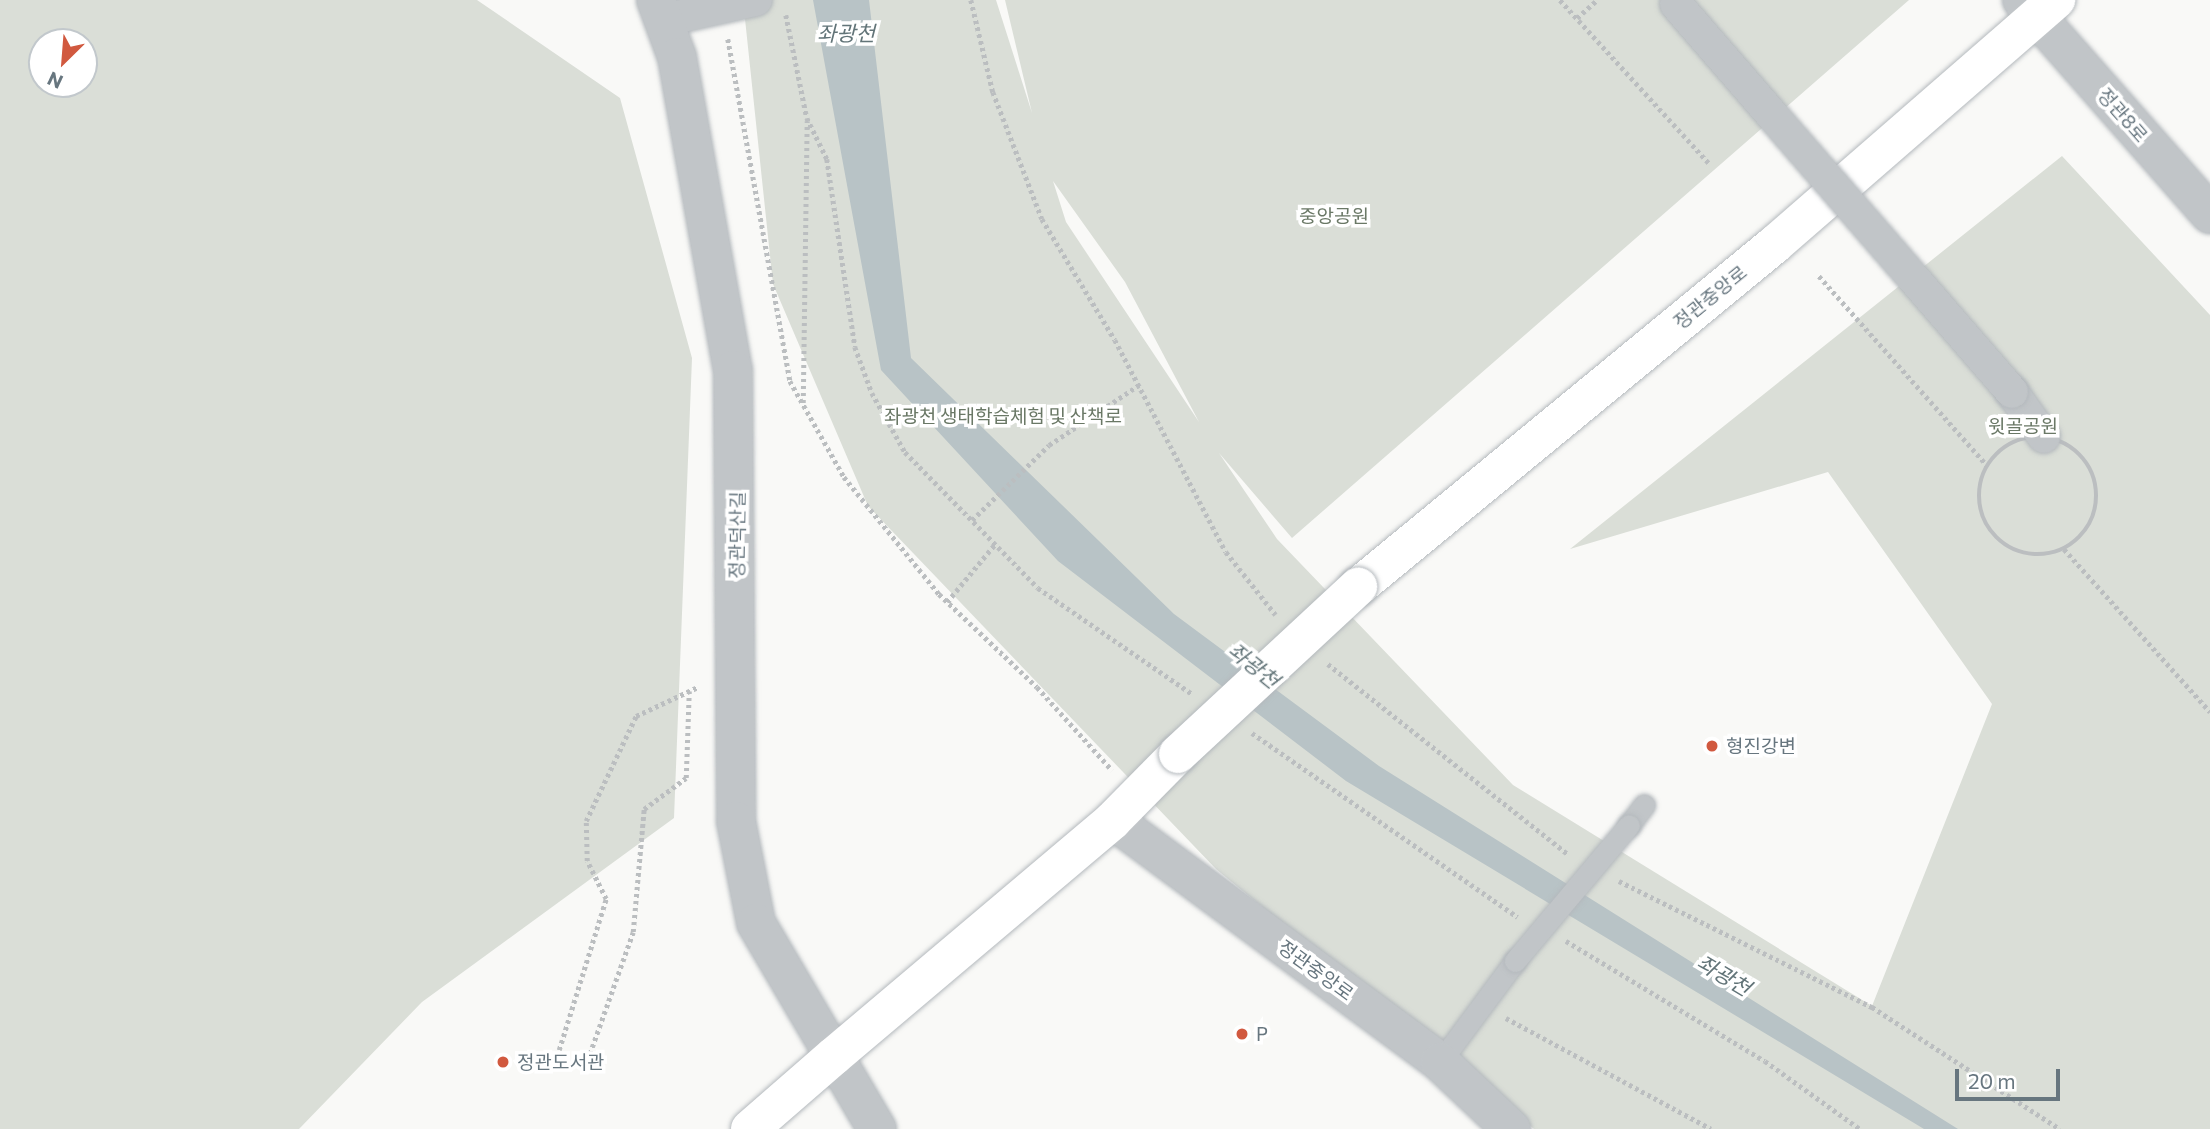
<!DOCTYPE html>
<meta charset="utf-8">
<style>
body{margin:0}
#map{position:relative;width:2210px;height:1129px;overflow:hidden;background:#f9f9f7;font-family:Commissioner,"Noto Sans KR",sans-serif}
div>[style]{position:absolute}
.green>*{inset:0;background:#daded7}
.water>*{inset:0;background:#b8c3c6}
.path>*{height:4.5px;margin-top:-2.25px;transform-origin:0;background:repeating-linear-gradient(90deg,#bbbec0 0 3.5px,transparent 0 7px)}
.path>.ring{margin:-2.25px;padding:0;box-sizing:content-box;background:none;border:4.5px solid #bbbec0;border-radius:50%}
.roads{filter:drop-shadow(0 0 2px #b4b9bd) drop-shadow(0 0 2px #b4b9bd)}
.service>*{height:21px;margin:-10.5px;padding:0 10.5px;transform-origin:10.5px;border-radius:10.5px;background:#c1c5c8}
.pedestrian>*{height:32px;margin:-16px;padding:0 16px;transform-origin:16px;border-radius:16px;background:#c1c5c8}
.minor>*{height:38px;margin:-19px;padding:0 19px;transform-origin:19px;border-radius:19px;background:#c1c5c8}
.tertiary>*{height:38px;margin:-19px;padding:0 19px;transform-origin:19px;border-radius:19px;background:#c1c5c8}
.secondary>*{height:38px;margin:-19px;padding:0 19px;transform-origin:19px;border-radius:19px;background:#fff}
.trunk>*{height:38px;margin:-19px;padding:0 19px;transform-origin:19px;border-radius:19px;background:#fff}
.bridges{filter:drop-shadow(0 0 2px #b4b9bd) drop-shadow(0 0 2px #b4b9bd)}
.service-bridge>*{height:21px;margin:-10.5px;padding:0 10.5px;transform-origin:10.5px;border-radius:10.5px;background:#c1c5c8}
.pedestrian-bridge>*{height:32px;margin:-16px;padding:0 16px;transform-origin:16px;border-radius:16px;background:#c1c5c8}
.secondary-bridge>*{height:38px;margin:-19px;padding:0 19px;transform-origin:19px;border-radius:19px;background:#fff}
.dots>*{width:19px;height:19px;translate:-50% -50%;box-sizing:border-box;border:4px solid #fff;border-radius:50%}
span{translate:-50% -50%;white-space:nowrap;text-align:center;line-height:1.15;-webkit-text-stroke:7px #fff;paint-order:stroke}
.street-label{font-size:19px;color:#67767f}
.park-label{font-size:19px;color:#6a7866}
.poi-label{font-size:19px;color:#67767f}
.left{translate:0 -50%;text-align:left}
.water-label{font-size:21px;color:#627478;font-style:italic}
.north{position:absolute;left:28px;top:28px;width:70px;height:70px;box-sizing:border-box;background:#fff;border:2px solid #c2c8cc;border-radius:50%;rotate:205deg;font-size:19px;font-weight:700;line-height:28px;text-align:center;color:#67767f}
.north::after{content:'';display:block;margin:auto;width:24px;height:32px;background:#d1593f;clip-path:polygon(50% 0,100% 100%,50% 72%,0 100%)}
.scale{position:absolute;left:1955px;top:1069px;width:105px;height:32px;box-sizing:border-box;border:4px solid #67767f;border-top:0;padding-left:9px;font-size:21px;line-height:24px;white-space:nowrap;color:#67767f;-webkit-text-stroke:5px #fff;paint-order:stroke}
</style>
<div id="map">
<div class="green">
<div style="clip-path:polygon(evenodd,0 0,477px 0,620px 98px,692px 358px,674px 818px,422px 1002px,299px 1129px,0 1129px,0 0,42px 42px,84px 42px,84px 84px,42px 84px,42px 42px)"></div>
<div style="clip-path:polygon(evenodd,743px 0,996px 0,1032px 113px,1005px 0,1909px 0,1292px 538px,1219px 453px,1277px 539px,1513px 785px,1872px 1006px,1992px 704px,1828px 472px,1570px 549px,2062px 156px,2210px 315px,2210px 1129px,1534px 1129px,1216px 869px,868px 506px,773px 284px,743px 0,1053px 181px,1125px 282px,1199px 422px,1066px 222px,1053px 181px)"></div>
</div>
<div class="water">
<div style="clip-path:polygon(813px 0,869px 0,911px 358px,1174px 614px,1379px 766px,1958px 1129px,1924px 1129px,1346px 781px,1058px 561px,881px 370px)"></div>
</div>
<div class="path">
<div style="left:971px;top:0;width:95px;rotate:76.6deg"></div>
<div style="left:993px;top:92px;width:136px;rotate:68.9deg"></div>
<div style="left:1042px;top:219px;width:141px;rotate:58.9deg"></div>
<div style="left:1115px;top:340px;width:239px;rotate:62.4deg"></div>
<div style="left:1226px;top:552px;width:80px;rotate:51.6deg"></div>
<div style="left:1560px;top:0;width:222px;rotate:47.6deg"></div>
<div style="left:786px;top:15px;width:105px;rotate:78.5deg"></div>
<div style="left:807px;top:118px;width:46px;rotate:64deg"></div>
<div style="left:827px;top:159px;width:190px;rotate:81.5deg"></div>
<div style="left:855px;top:347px;width:49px;rotate:69.7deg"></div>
<div style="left:872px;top:393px;width:68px;rotate:60.8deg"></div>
<div style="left:905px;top:452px;width:190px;rotate:45.6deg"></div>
<div style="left:1038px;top:588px;width:187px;rotate:34.5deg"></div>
<div style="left:1577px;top:18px;width:27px;rotate:-42deg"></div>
<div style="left:728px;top:39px;width:348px;rotate:79.7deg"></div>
<div style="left:790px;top:381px;width:110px;rotate:60.6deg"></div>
<div style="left:844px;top:477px;width:151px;rotate:50.9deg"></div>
<div style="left:939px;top:594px;width:135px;rotate:43.5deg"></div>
<div style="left:1037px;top:687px;width:112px;rotate:47.9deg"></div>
<div style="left:1819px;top:276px;width:253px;rotate:48.4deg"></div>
<div style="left:803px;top:403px;width:282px;rotate:-89.2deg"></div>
<div class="ring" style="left:1979px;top:437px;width:113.5px;height:113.5px"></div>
<div style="left:972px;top:520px;width:107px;rotate:-44.2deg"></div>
<div style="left:1049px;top:445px;width:108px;rotate:-33.7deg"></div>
<div style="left:2064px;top:549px;width:219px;rotate:48.1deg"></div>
<div style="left:947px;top:602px;width:77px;rotate:-50.3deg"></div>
<div style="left:1328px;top:664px;width:306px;rotate:38.4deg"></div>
<div style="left:1252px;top:733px;width:323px;rotate:34.7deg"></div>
<div style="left:1619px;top:881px;width:283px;rotate:26.5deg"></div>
<div style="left:1872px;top:1007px;width:224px;rotate:33deg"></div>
<div style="left:1566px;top:941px;width:232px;rotate:31.1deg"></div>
<div style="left:1765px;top:1061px;width:117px;rotate:35.6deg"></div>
<div style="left:1506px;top:1018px;width:233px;rotate:28.4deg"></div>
<div style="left:559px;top:1050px;width:158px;rotate:-72.7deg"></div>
<div style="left:606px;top:899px;width:42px;rotate:-116.6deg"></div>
<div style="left:587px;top:861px;width:40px;rotate:-91.4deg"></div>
<div style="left:586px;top:821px;width:116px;rotate:-64.5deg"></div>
<div style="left:636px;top:716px;width:68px;rotate:-25.1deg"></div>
<div style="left:585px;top:1067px;width:143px;rotate:-70.4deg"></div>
<div style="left:633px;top:932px;width:123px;rotate:-84.9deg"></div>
<div style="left:644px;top:809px;width:52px;rotate:-36.4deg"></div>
<div style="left:686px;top:778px;width:87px;rotate:-88deg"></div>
</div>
<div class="roads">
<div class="service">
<div style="left:1629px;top:825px;width:25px;rotate:-53deg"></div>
<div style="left:1440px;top:1062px;width:126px;rotate:-53.4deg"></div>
</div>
<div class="pedestrian">
<div style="left:664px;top:20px;width:94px;rotate:-12.3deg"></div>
<div style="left:2012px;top:392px;width:55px;rotate:54.6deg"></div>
</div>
<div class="minor">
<div style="left:656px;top:0;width:61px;rotate:69.8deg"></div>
<div style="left:677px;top:57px;width:318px;rotate:79.9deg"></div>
<div style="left:733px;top:370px;width:451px;rotate:89.6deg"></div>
<div style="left:736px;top:821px;width:104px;rotate:78.9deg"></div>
<div style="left:756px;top:923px;width:239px;rotate:59.6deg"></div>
<div style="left:2022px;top:0;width:285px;rotate:48.7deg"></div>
</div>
<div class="tertiary">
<div style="left:1113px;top:820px;width:407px;rotate:36.5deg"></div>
<div style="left:1440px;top:1062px;width:98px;rotate:43.3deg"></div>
</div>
<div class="secondary">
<div style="left:1358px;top:587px;width:539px;rotate:-39.42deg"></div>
<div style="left:1774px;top:245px;width:374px;rotate:-41deg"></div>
<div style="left:834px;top:1056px;width:365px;rotate:-40.2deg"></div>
<div style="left:1113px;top:820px;width:93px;rotate:-45.4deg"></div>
</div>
<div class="trunk">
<div style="left:750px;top:1129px;width:111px;rotate:-41deg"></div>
</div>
</div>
<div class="bridges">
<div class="service-bridge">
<div style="left:1515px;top:961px;width:177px;rotate:-50deg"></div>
</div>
<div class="pedestrian-bridge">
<div style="left:1676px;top:4px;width:513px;rotate:49.11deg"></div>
</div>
<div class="secondary-bridge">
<div style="left:1178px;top:754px;width:246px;rotate:-42.9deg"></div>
</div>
</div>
<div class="dots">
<div style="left:1712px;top:746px;background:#d1593f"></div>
<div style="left:1242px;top:1034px;background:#d1593f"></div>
<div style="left:503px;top:1062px;background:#d1593f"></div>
</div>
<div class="street-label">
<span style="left:2123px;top:115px;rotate:49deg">정관8로</span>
<span style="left:1710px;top:297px;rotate:-39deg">정관중앙로</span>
<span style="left:737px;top:535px;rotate:-89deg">정관덕산길</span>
<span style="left:1316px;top:970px;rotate:36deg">정관중앙로</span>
</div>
<div class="park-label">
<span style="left:1334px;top:216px">중앙공원</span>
<span style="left:1003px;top:416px">좌광천 생태학습체험 및 산책로</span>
<span style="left:2023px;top:426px">윗골공원</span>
</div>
<div class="poi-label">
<span class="left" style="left:1726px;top:746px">형진강변</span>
<span class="left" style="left:1256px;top:1034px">P</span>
<span class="left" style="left:517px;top:1062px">정관도서관</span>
</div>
<div class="water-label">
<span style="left:846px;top:33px">좌광천</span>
<span style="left:1254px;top:665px;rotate:39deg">좌광천</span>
<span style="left:1724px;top:975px;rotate:31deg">좌광천</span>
</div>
<div class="north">N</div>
<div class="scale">20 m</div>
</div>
